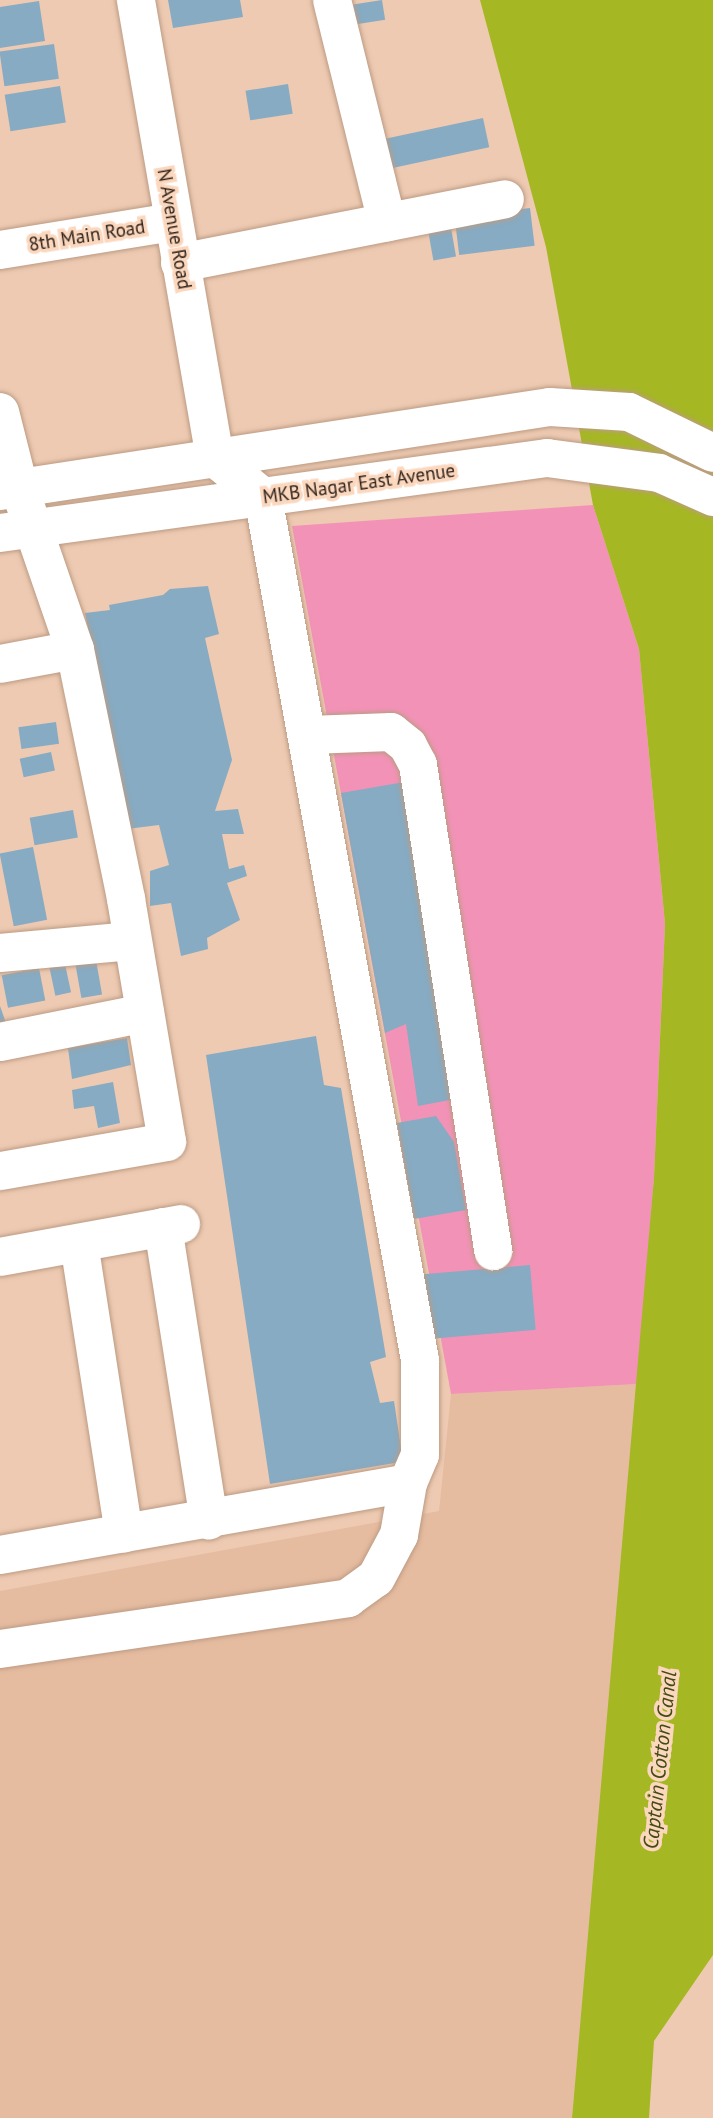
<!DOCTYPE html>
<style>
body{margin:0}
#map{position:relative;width:713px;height:2118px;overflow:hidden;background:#eecab2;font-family:"PT Sans",sans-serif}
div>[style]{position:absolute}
.built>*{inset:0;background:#e6bca0}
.green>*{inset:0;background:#f392b7}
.water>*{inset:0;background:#a6b724}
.building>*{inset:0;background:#87abc2;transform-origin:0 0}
.roads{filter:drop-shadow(0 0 2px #bc9b83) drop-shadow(0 0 2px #bc9b83)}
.minor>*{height:38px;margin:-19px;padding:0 19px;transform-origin:19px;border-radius:19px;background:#fff}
.major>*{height:38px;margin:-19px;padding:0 19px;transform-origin:19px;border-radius:19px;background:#fff}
span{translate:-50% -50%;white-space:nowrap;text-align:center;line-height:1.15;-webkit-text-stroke:7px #fbd7be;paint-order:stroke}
.street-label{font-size:19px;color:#30231a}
.water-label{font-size:21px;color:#434a13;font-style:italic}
</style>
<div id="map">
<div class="built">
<div style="clip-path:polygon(638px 1384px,572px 2118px,0 2118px,0 1591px,439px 1511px,451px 1394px)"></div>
</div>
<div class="green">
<div style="clip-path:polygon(593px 505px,639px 649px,665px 924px,654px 1177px,638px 1384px,451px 1394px,292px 526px)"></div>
</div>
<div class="water">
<div style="clip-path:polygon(480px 0,713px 0,713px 1955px,654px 2041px,649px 2118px,572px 2118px,654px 1177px,665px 924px,639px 649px,593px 505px,546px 247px)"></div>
</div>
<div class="building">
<div style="clip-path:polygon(168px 0,240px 0,243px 17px,173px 28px)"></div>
<div style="left:382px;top:0;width:20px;height:29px;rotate:81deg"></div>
<div style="clip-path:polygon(39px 1px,45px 41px,0 48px,0 7px)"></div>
<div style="left:54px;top:44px;width:35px;height:55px;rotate:82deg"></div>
<div style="left:288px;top:84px;width:30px;height:43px;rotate:81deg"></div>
<div style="left:60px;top:86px;width:37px;height:56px;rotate:81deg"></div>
<div style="left:483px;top:118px;width:30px;height:100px;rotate:78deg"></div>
<div style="left:530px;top:208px;width:38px;height:76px;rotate:83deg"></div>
<div style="left:451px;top:228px;width:29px;height:23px;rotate:80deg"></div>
<div style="clip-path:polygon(208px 586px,219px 634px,205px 638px,232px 760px,215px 811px,238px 809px,244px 834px,222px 834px,229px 869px,244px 865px,247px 876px,227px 883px,240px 920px,207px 938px,208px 949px,181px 956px,171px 903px,150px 906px,150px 871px,169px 865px,159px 825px,127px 829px,85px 613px,110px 610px,109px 605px,163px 595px,170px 589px)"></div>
<div style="left:56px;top:722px;width:22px;height:38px;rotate:82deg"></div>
<div style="left:51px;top:752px;width:19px;height:32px;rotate:78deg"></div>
<div style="clip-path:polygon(410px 781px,455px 1099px,418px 1106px,406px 1024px,385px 1033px,341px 793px)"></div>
<div style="left:73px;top:810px;width:28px;height:44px;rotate:80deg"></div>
<div style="left:33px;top:847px;width:74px;height:34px;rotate:79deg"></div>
<div style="left:96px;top:960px;width:35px;height:21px;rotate:80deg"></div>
<div style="left:65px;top:964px;width:29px;height:16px;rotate:78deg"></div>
<div style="left:39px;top:968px;width:33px;height:38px;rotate:79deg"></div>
<div style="clip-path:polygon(0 1006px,12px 1040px,0 1041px)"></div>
<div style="clip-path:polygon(316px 1036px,324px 1085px,341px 1088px,386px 1357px,370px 1362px,380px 1403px,394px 1401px,402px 1455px,395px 1463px,270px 1484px,206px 1055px)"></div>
<div style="clip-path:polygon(127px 1038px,131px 1065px,72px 1079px,68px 1048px)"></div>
<div style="clip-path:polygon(113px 1082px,120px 1123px,98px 1128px,94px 1106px,74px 1109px,72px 1090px)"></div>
<div style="clip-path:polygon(436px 1116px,454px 1142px,466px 1210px,414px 1219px,397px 1123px)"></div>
<div style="left:530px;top:1265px;width:65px;height:113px;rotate:85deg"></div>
</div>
<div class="roads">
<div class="minor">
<div style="left:332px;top:0;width:229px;rotate:76.1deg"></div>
<div style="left:0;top:250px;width:175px;rotate:-9.2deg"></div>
<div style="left:180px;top:263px;width:331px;rotate:-11.1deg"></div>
<div style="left:0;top:412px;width:77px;rotate:75.8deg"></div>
<div style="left:19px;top:487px;width:172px;rotate:71deg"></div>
<div style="left:75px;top:650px;width:254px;rotate:78.4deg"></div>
<div style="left:126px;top:899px;width:246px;rotate:80.4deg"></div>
<div style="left:167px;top:1142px;width:169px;rotate:170.1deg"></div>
<div style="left:0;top:664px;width:76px;rotate:-10.6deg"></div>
<div style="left:309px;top:735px;width:82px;rotate:-2.1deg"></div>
<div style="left:391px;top:732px;width:22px;rotate:39deg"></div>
<div style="left:408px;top:746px;width:21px;rotate:62deg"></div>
<div style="left:418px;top:765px;width:492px;rotate:81.2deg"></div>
<div style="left:0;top:953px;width:132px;rotate:-5.2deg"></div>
<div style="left:0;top:1042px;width:148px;rotate:-11.3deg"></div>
<div style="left:163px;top:1227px;width:297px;rotate:81.1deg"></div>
<div style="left:79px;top:1243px;width:294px;rotate:81.2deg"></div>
<div style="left:0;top:1257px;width:184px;rotate:-10.3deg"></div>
<div style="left:0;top:1555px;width:414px;rotate:-10deg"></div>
<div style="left:0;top:1649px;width:352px;rotate:-8.3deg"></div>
<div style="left:348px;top:1598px;width:34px;rotate:-36deg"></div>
<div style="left:376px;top:1578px;width:49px;rotate:-61.9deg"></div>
<div style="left:399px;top:1535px;width:53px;rotate:-80.2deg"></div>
<div style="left:408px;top:1483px;width:30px;rotate:-67deg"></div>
<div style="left:420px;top:1455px;width:95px;rotate:-90deg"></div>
<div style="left:420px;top:1360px;width:877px;rotate:-100.31deg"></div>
<div style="left:263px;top:497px;width:62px;rotate:-140.9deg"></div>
<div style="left:215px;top:458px;width:465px;rotate:-99.8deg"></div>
</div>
<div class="major">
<div style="left:0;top:491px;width:556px;rotate:-8.68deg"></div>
<div style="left:550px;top:407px;width:79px;rotate:3.6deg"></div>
<div style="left:629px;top:412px;width:93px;rotate:26deg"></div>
<div style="left:0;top:533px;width:552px;rotate:-7.81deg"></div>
<div style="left:547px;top:458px;width:113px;rotate:7.6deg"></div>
<div style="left:659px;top:473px;width:59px;rotate:24deg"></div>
</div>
</div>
<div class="street-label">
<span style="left:174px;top:229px;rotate:80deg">N Avenue Road</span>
<span style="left:87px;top:236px;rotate:-9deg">8th Main Road</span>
<span style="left:359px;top:484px;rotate:-8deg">MKB Nagar East Avenue</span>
</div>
<div class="water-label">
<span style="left:660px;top:1760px;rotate:-84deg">Captain Cotton Canal</span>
</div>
</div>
